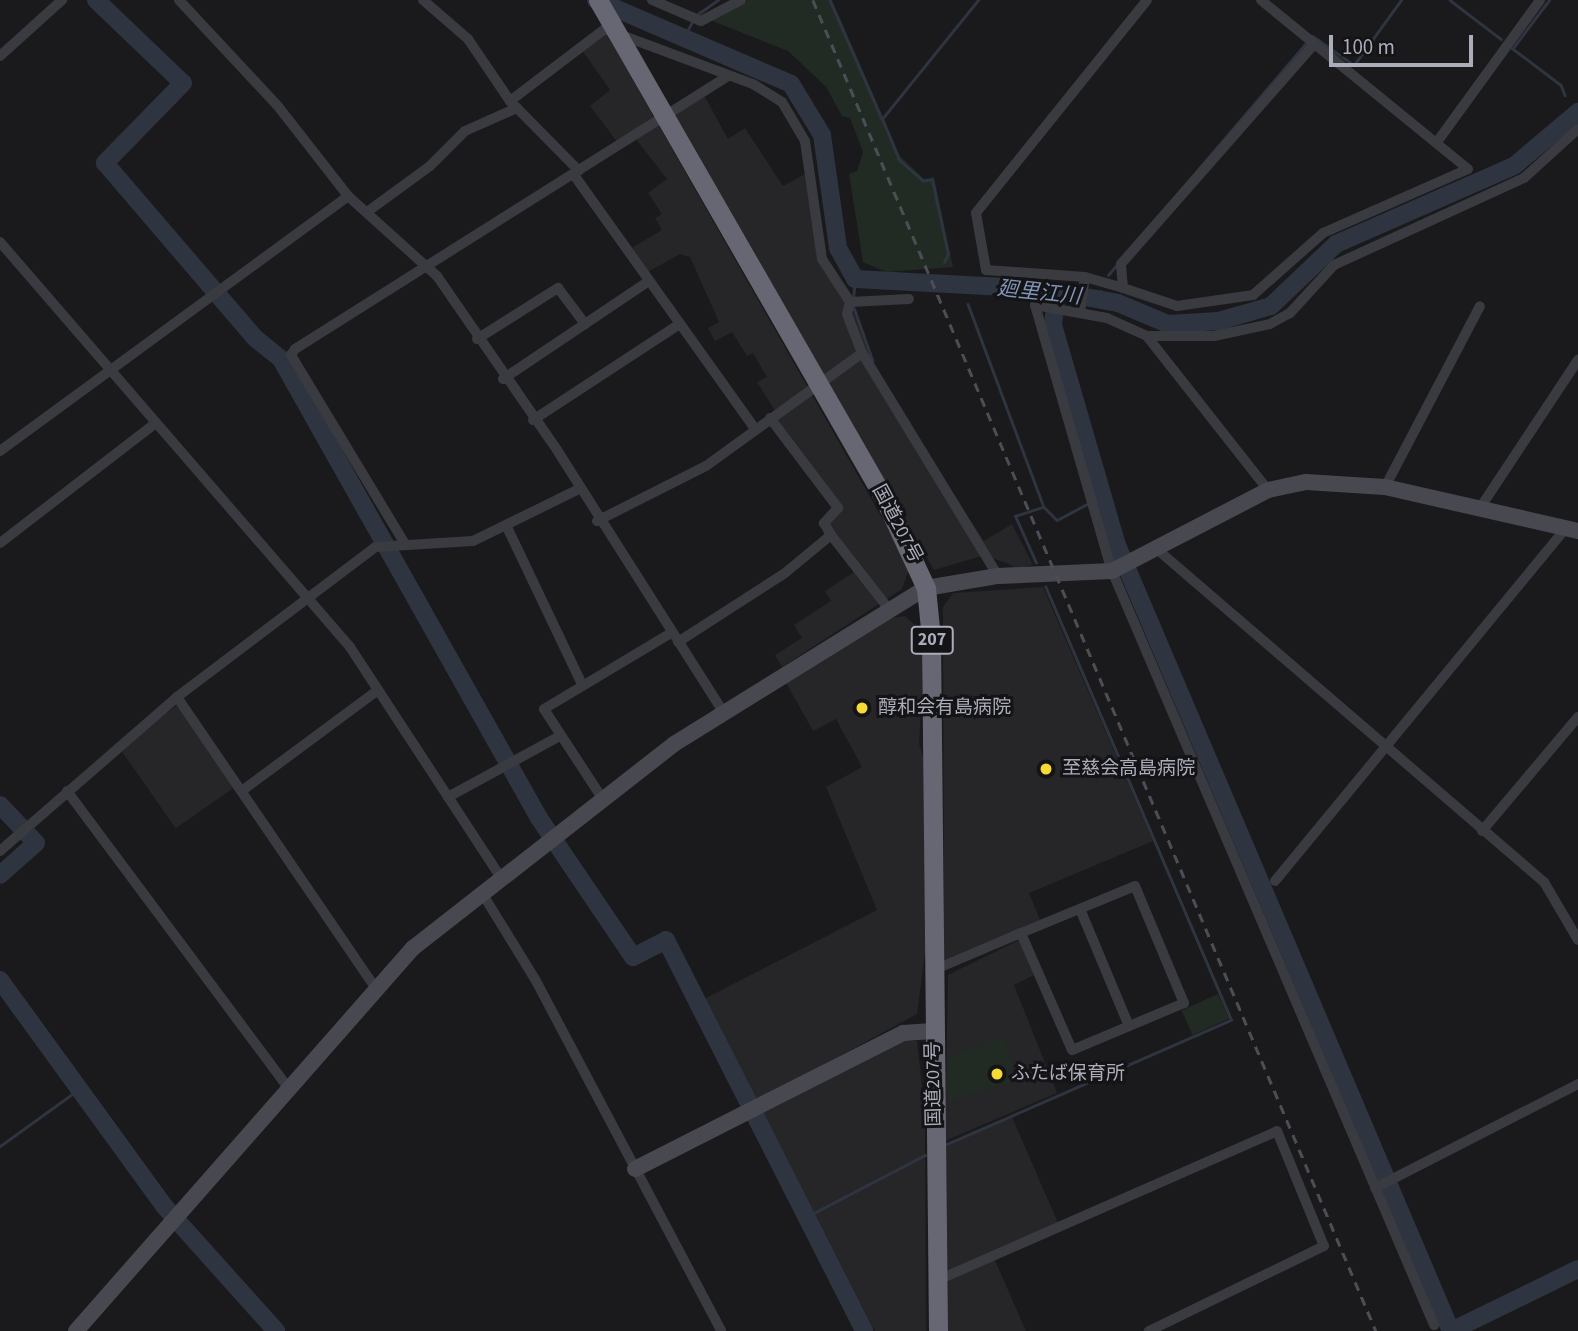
<!DOCTYPE html>
<meta charset="utf-8">
<style>
body{margin:0}
#map{position:relative;width:1578px;height:1331px;overflow:hidden;background:#1a191b;font-family:"Source Sans 3","Noto Sans JP",sans-serif}
div>[style]{position:absolute}
.built>*{inset:0;background:#262528;transform-origin:0 0}
.green>*{inset:0;background:#212a23;transform-origin:0 0}
.stream>*{height:2.5px;margin:-1.25px;padding:0 1.25px;transform-origin:1.25px;border-radius:1.25px;background:#2e3540}
.river>*{height:18px;margin:-9px;padding:0 9px;transform-origin:9px;border-radius:9px;background:#2e3540}
.street>*{height:10px;margin:-5px;padding:0 5px;transform-origin:5px;border-radius:5px;background:#3a3a41}
.secondary>*{height:16px;margin:-8px;padding:0 8px;transform-origin:8px;border-radius:8px;background:#484851}
.highway>*{height:19px;margin:-9.5px;padding:0 9.5px;transform-origin:9.5px;border-radius:9.5px;background:#666772}
.rail>*{height:2.5px;margin-top:-1.25px;transform-origin:0;background:repeating-linear-gradient(90deg,#4d4d56 0 9px,transparent 0 16px)}
.dots>*{width:19px;height:19px;translate:-50% -50%;box-sizing:border-box;border:4px solid #141416;border-radius:50%}
span{translate:-50% -50%;white-space:nowrap;text-align:center;line-height:1.15;-webkit-text-stroke:6px #141416;paint-order:stroke}
.shield-label span{padding:2px 5px;background:#141416;border:2px solid;border-radius:5px;-webkit-text-stroke-width:0}
.shield-label{font-size:18px;color:#abadbb;font-weight:700}
.street-label{font-size:19px;color:#abadbb}
.poi-label{font-size:19px;color:#abadbb}
.left{translate:0 -50%;text-align:left}
.water-label{font-size:21px;color:#8294b6;font-style:italic}
.scale{position:absolute;left:1329px;top:35px;width:144px;height:32px;box-sizing:border-box;border:4px solid #abadbb;border-top:0;padding-left:9px;font-size:21px;line-height:24px;white-space:nowrap;color:#abadbb;-webkit-text-stroke:5px #141416;paint-order:stroke}
</style>
<div id="map">
<div class="built">
<div style="clip-path:polygon(606px 33px,910px 567px,902px 589px,782px 667px,775px 655px,802px 638px,794px 625px,831px 601px,825px 591px,860px 568px,827px 522px,840px 509px,773px 419px,777px 414px,757px 382px,767px 377px,753px 353px,747px 356px,732px 332px,715px 341px,708px 328px,719px 322px,690px 257px,680px 254px,646px 273px,630px 249px,662px 230px,655px 218px,662px 214px,648px 193px,667px 179px,632px 134px,618px 143px,590px 106px,610px 90px,582px 50px)"></div>
<div style="clip-path:polygon(704px 95px,728px 139px,745px 128px,783px 186px,807px 173px,819px 260px,850px 304px,886px 392px,984px 541px,1012px 524px,1033px 565px,1018px 568px,985px 555px,934px 570px,672px 114px)"></div>
<div style="clip-path:polygon(1043px 587px,1153px 841px,1029px 893px,1040px 920px,944px 960px,943px 607px,953px 593px)"></div>
<div style="clip-path:polygon(905px 616px,919px 629px,924px 652px,919px 744px,925px 762px,926px 946px,917px 1014px,757px 1101px,704px 999px,877px 910px,826px 787px,862px 767px,836px 719px,813px 731px,785px 681px,889px 618px)"></div>
<div style="left:179px;top:704px;width:100px;height:74px;rotate:55deg"></div>
<div style="clip-path:polygon(1019px 940px,1034px 975px,1014px 985px,1057px 1093px,945px 1141px,948px 975px)"></div>
<div style="clip-path:polygon(905px 1040px,917px 1041px,925px 1113px,926px 1331px,875px 1331px,763px 1113px)"></div>
<div style="clip-path:polygon(1012px 1117px,1059px 1225px,947px 1274px,946px 1146px)"></div>
<div style="clip-path:polygon(994px 1258px,1026px 1331px,947px 1331px,948px 1278px)"></div>
</div>
<div class="green">
<div style="clip-path:polygon(748px 0,832px 0,900px 156px,924px 179px,934px 177px,953px 267px,886px 272px,863px 262px,849px 174px,857px 171px,863px 152px,850px 118px,842px 116px,826px 87px,788px 51px,710px 20px)"></div>
<div style="left:1218px;top:994px;width:27px;height:40px;rotate:66deg"></div>
<div style="clip-path:polygon(1001px 1036px,1015px 1068px,1006px 1072px,1011px 1082px,948px 1102px,948px 1058px)"></div>
</div>
<div class="stream">
<div style="left:830px;top:0;width:130px;rotate:66.4deg"></div>
<div style="left:1450px;top:0;width:64px;rotate:37.4deg"></div>
<div style="left:695px;top:16px;width:28px;rotate:-35deg"></div>
<div style="left:1313px;top:36px;width:50px;rotate:35.3deg"></div>
<div style="left:1354px;top:65px;width:80px;rotate:-54.1deg"></div>
<div style="left:684px;top:37px;width:17px;rotate:-62deg"></div>
<div style="left:1512px;top:48px;width:61px;rotate:37.1deg"></div>
<div style="left:1561px;top:85px;width:11px;rotate:68deg"></div>
<div style="left:1513px;top:48px;width:60px;rotate:-53.1deg"></div>
<div style="left:1570px;top:109px;width:6px;rotate:72deg"></div>
<div style="left:944px;top:262px;width:9px;rotate:-63deg"></div>
<div style="left:948px;top:254px;width:76px;rotate:-102.2deg"></div>
<div style="left:932px;top:180px;width:9px;rotate:174deg"></div>
<div style="left:923px;top:181px;width:32px;rotate:-139deg"></div>
<div style="left:899px;top:160px;width:44px;rotate:-112.5deg"></div>
<div style="left:882px;top:119px;width:153px;rotate:-51.1deg"></div>
<div style="left:1108px;top:275px;width:308px;rotate:-49.5deg"></div>
<div style="left:1101px;top:291px;width:8px;rotate:90deg"></div>
<div style="left:853px;top:298px;width:19px;rotate:-84deg"></div>
<div style="left:968px;top:304px;width:217px;rotate:69.5deg"></div>
<div style="left:1044px;top:507px;width:18px;rotate:45deg"></div>
<div style="left:1057px;top:520px;width:36px;rotate:-28deg"></div>
<div style="left:854px;top:308px;width:56px;rotate:70.3deg"></div>
<div style="left:1095px;top:501px;width:9px;rotate:-21deg"></div>
<div style="left:1036px;top:563px;width:51px;rotate:-114.1deg"></div>
<div style="left:1015px;top:516px;width:29px;rotate:-18deg"></div>
<div style="left:947px;top:1144px;width:310px;rotate:-23.6deg"></div>
<div style="left:1231px;top:1020px;width:471px;rotate:-113.2deg"></div>
<div style="left:0;top:1146px;width:97px;rotate:-35.8deg"></div>
<div style="left:806px;top:1217px;width:134px;rotate:-27.5deg"></div>
</div>
<div class="river">
<div style="left:96px;top:0;width:120px;rotate:43.7deg"></div>
<div style="left:183px;top:83px;width:112px;rotate:134.3deg"></div>
<div style="left:105px;top:163px;width:230px;rotate:49.4deg"></div>
<div style="left:255px;top:338px;width:33px;rotate:39deg"></div>
<div style="left:281px;top:359px;width:527px;rotate:60.66deg"></div>
<div style="left:539px;top:818px;width:168px;rotate:55.9deg"></div>
<div style="left:633px;top:957px;width:37px;rotate:-27deg"></div>
<div style="left:666px;top:940px;width:438px;rotate:63.1deg"></div>
<div style="left:596px;top:0;width:212px;rotate:23.3deg"></div>
<div style="left:791px;top:84px;width:60px;rotate:58.7deg"></div>
<div style="left:822px;top:135px;width:114px;rotate:81.9deg"></div>
<div style="left:838px;top:248px;width:35px;rotate:61deg"></div>
<div style="left:855px;top:279px;width:186px;rotate:3.1deg"></div>
<div style="left:1041px;top:289px;width:78px;rotate:10.3deg"></div>
<div style="left:1118px;top:303px;width:54px;rotate:22.8deg"></div>
<div style="left:1168px;top:324px;width:51px;rotate:-3.4deg"></div>
<div style="left:1219px;top:321px;width:54px;rotate:-16.1deg"></div>
<div style="left:1271px;top:306px;width:90px;rotate:-43.6deg"></div>
<div style="left:1336px;top:244px;width:194px;rotate:-23.7deg"></div>
<div style="left:1514px;top:166px;width:84px;rotate:-40.2deg"></div>
<div style="left:1057px;top:292px;width:33px;rotate:97deg"></div>
<div style="left:1053px;top:325px;width:229px;rotate:73.8deg"></div>
<div style="left:1117px;top:545px;width:854px;rotate:66.98deg"></div>
<div style="left:0;top:805px;width:52px;rotate:46.5deg"></div>
<div style="left:36px;top:843px;width:48px;rotate:138.4deg"></div>
<div style="left:0;top:980px;width:279px;rotate:54deg"></div>
<div style="left:164px;top:1206px;width:168px;rotate:48.1deg"></div>
<div style="left:1451px;top:1331px;width:141px;rotate:-26deg"></div>
</div>
<div class="street">
<div style="left:179px;top:0;width:144px;rotate:47deg"></div>
<div style="left:277px;top:105px;width:115px;rotate:52deg"></div>
<div style="left:348px;top:196px;width:120px;rotate:42deg"></div>
<div style="left:437px;top:276px;width:211px;rotate:55.4deg"></div>
<div style="left:557px;top:450px;width:310px;rotate:57.6deg"></div>
<div style="left:423px;top:0;width:60px;rotate:40.9deg"></div>
<div style="left:468px;top:39px;width:75px;rotate:55.9deg"></div>
<div style="left:510px;top:101px;width:98px;rotate:45.4deg"></div>
<div style="left:652px;top:0;width:53px;rotate:23.2deg"></div>
<div style="left:701px;top:21px;width:45px;rotate:-27.7deg"></div>
<div style="left:1147px;top:0;width:273px;rotate:128.8deg"></div>
<div style="left:976px;top:213px;width:58px;rotate:80deg"></div>
<div style="left:986px;top:270px;width:99px;rotate:4deg"></div>
<div style="left:1085px;top:277px;width:40px;rotate:16deg"></div>
<div style="left:1123px;top:288px;width:24px;rotate:-95deg"></div>
<div style="left:1121px;top:264px;width:293px;rotate:-48.7deg"></div>
<div style="left:0;top:56px;width:84px;rotate:-42.1deg"></div>
<div style="left:510px;top:101px;width:119px;rotate:-37.2deg"></div>
<div style="left:605px;top:29px;width:158px;rotate:20.4deg"></div>
<div style="left:753px;top:84px;width:34px;rotate:32deg"></div>
<div style="left:782px;top:102px;width:45px;rotate:59.5deg"></div>
<div style="left:805px;top:141px;width:119px;rotate:81.8deg"></div>
<div style="left:822px;top:259px;width:51px;rotate:56.9deg"></div>
<div style="left:850px;top:302px;width:12px;rotate:104deg"></div>
<div style="left:847px;top:314px;width:42px;rotate:69deg"></div>
<div style="left:862px;top:353px;width:261px;rotate:58.6deg"></div>
<div style="left:1437px;top:142px;width:175px;rotate:-54deg"></div>
<div style="left:574px;top:175px;width:312px;rotate:54.5deg"></div>
<div style="left:367px;top:212px;width:78px;rotate:-36.1deg"></div>
<div style="left:430px;top:166px;width:49px;rotate:-45deg"></div>
<div style="left:465px;top:131px;width:57px;rotate:-23.9deg"></div>
<div style="left:0;top:242px;width:535px;rotate:49.17deg"></div>
<div style="left:350px;top:647px;width:276px;rotate:56.8deg"></div>
<div style="left:1123px;top:288px;width:57px;rotate:18.4deg"></div>
<div style="left:1177px;top:306px;width:77px;rotate:-8.2deg"></div>
<div style="left:1253px;top:295px;width:94px;rotate:-41.5deg"></div>
<div style="left:1323px;top:233px;width:158px;rotate:-23.8deg"></div>
<div style="left:1468px;top:169px;width:267px;rotate:-140.8deg"></div>
<div style="left:850px;top:302px;width:59px;rotate:-2.9deg"></div>
<div style="left:1080px;top:312px;width:35px;rotate:-82deg"></div>
<div style="left:1147px;top:336px;width:67px"></div>
<div style="left:1214px;top:336px;width:57px;rotate:-12.1deg"></div>
<div style="left:1270px;top:324px;width:23px;rotate:-29deg"></div>
<div style="left:1290px;top:313px;width:65px;rotate:-47.5deg"></div>
<div style="left:1334px;top:265px;width:209px;rotate:-24.6deg"></div>
<div style="left:1524px;top:178px;width:73px;rotate:-42.2deg"></div>
<div style="left:477px;top:339px;width:96px;rotate:-32.2deg"></div>
<div style="left:558px;top:288px;width:45px;rotate:53.1deg"></div>
<div style="left:503px;top:379px;width:176px;rotate:-33.9deg"></div>
<div style="left:770px;top:418px;width:113px;rotate:52.9deg"></div>
<div style="left:838px;top:508px;width:21px;rotate:133deg"></div>
<div style="left:824px;top:523px;width:14px;rotate:60deg"></div>
<div style="left:533px;top:420px;width:173px;rotate:-33.2deg"></div>
<div style="left:0;top:451px;width:431px;rotate:-36.2deg"></div>
<div style="left:1385px;top:487px;width:204px;rotate:-62.3deg"></div>
<div style="left:1268px;top:490px;width:196px;rotate:-128.2deg"></div>
<div style="left:1147px;top:336px;width:44px;rotate:-155.8deg"></div>
<div style="left:1107px;top:318px;width:73px;rotate:-169.8deg"></div>
<div style="left:1035px;top:305px;width:277px;rotate:73.9deg"></div>
<div style="left:1112px;top:571px;width:820px;rotate:66.87deg"></div>
<div style="left:1480px;top:508px;width:178px;rotate:-56.5deg"></div>
<div style="left:597px;top:521px;width:122px;rotate:-26.8deg"></div>
<div style="left:706px;top:466px;width:193px;rotate:-35.9deg"></div>
<div style="left:506px;top:525px;width:176px;rotate:64.5deg"></div>
<div style="left:0;top:543px;width:197px;rotate:-37.6deg"></div>
<div style="left:405px;top:544px;width:221px;rotate:-121.1deg"></div>
<div style="left:291px;top:355px;width:7px;rotate:-56deg"></div>
<div style="left:295px;top:349px;width:512px;rotate:-32.23deg"></div>
<div style="left:1159px;top:551px;width:508px;rotate:40.69deg"></div>
<div style="left:1544px;top:882px;width:67px;rotate:59.6deg"></div>
<div style="left:678px;top:642px;width:127px;rotate:-32.8deg"></div>
<div style="left:785px;top:573px;width:60px;rotate:-39.6deg"></div>
<div style="left:831px;top:535px;width:93px;rotate:52deg"></div>
<div style="left:177px;top:697px;width:351px;rotate:55.7deg"></div>
<div style="left:243px;top:790px;width:168px;rotate:-36.5deg"></div>
<div style="left:67px;top:791px;width:370px;rotate:53.3deg"></div>
<div style="left:448px;top:797px;width:125px;rotate:-28.6deg"></div>
<div style="left:602px;top:798px;width:106px;rotate:-123.1deg"></div>
<div style="left:544px;top:709px;width:148px;rotate:-30.9deg"></div>
<div style="left:1482px;top:831px;width:149px;rotate:-49.9deg"></div>
<div style="left:0;top:851px;width:235px;rotate:-41deg"></div>
<div style="left:177px;top:697px;width:248px;rotate:-37.1deg"></div>
<div style="left:375px;top:547px;width:98px;rotate:-3.5deg"></div>
<div style="left:473px;top:541px;width:118px;rotate:-26.1deg"></div>
<div style="left:1275px;top:881px;width:457px;rotate:-50.5deg"></div>
<div style="left:1135px;top:886px;width:127px;rotate:67.3deg"></div>
<div style="left:1184px;top:1003px;width:121px;rotate:157.2deg"></div>
<div style="left:1072px;top:1050px;width:128px;rotate:-113.6deg"></div>
<div style="left:1021px;top:933px;width:123px;rotate:-22.4deg"></div>
<div style="left:482px;top:893px;width:101px;rotate:58.4deg"></div>
<div style="left:535px;top:979px;width:398px;rotate:62.1deg"></div>
<div style="left:1080px;top:909px;width:127px;rotate:67.3deg"></div>
<div style="left:936px;top:969px;width:92px;rotate:-23deg"></div>
<div style="left:1375px;top:1188px;width:228px;rotate:-27.1deg"></div>
<div style="left:938px;top:1280px;width:370px;rotate:-23.7deg"></div>
<div style="left:1277px;top:1131px;width:124px;rotate:67.8deg"></div>
<div style="left:1324px;top:1246px;width:195px;rotate:154.1deg"></div>
</div>
<div class="secondary">
<div style="left:635px;top:1169px;width:301px;rotate:-26.9deg"></div>
<div style="left:903px;top:1033px;width:30px;rotate:-4deg"></div>
<div style="left:76px;top:1331px;width:510px;rotate:-48.66deg"></div>
<div style="left:413px;top:948px;width:331px;rotate:-38deg"></div>
<div style="left:674px;top:744px;width:296px;rotate:-31.8deg"></div>
<div style="left:926px;top:588px;width:73px;rotate:-9.5deg"></div>
<div style="left:998px;top:576px;width:114px;rotate:-2.5deg"></div>
<div style="left:1112px;top:571px;width:176px;rotate:-27.4deg"></div>
<div style="left:1268px;top:490px;width:39px;rotate:-12deg"></div>
<div style="left:1306px;top:482px;width:79px;rotate:3.6deg"></div>
<div style="left:1385px;top:487px;width:198px;rotate:12.8deg"></div>
</div>
<div class="highway">
<div style="left:598px;top:0;width:574px;rotate:60.13deg"></div>
<div style="left:884px;top:498px;width:99px;rotate:65deg"></div>
<div style="left:926px;top:588px;width:50px;rotate:84.3deg"></div>
<div style="left:931px;top:638px;width:693px;rotate:89.42deg"></div>
</div>
<div class="rail">
<div style="left:813px;top:0;width:1445px;rotate:67.07deg"></div>
</div>
<div class="dots">
<div style="left:862px;top:708px;background:#f6db36"></div>
<div style="left:1046px;top:769px;background:#f6db36"></div>
<div style="left:997px;top:1074px;background:#f6db36"></div>
</div>
<div class="shield-label">
<span style="left:932px;top:640px">207</span>
</div>
<div class="street-label">
<span style="left:897px;top:524px;rotate:62deg">国道207号</span>
<span style="left:934px;top:1084px;rotate:-91deg">国道207号</span>
</div>
<div class="poi-label">
<span class="left" style="left:878px;top:708px">醇和会有島病院</span>
<span class="left" style="left:1062px;top:769px">至慈会高島病院</span>
<span class="left" style="left:1011px;top:1074px">ふたば保育所</span>
</div>
<div class="water-label">
<span style="left:1039px;top:292px;rotate:6deg">廻里江川</span>
</div>
<div class="scale">100 m</div>
</div>
